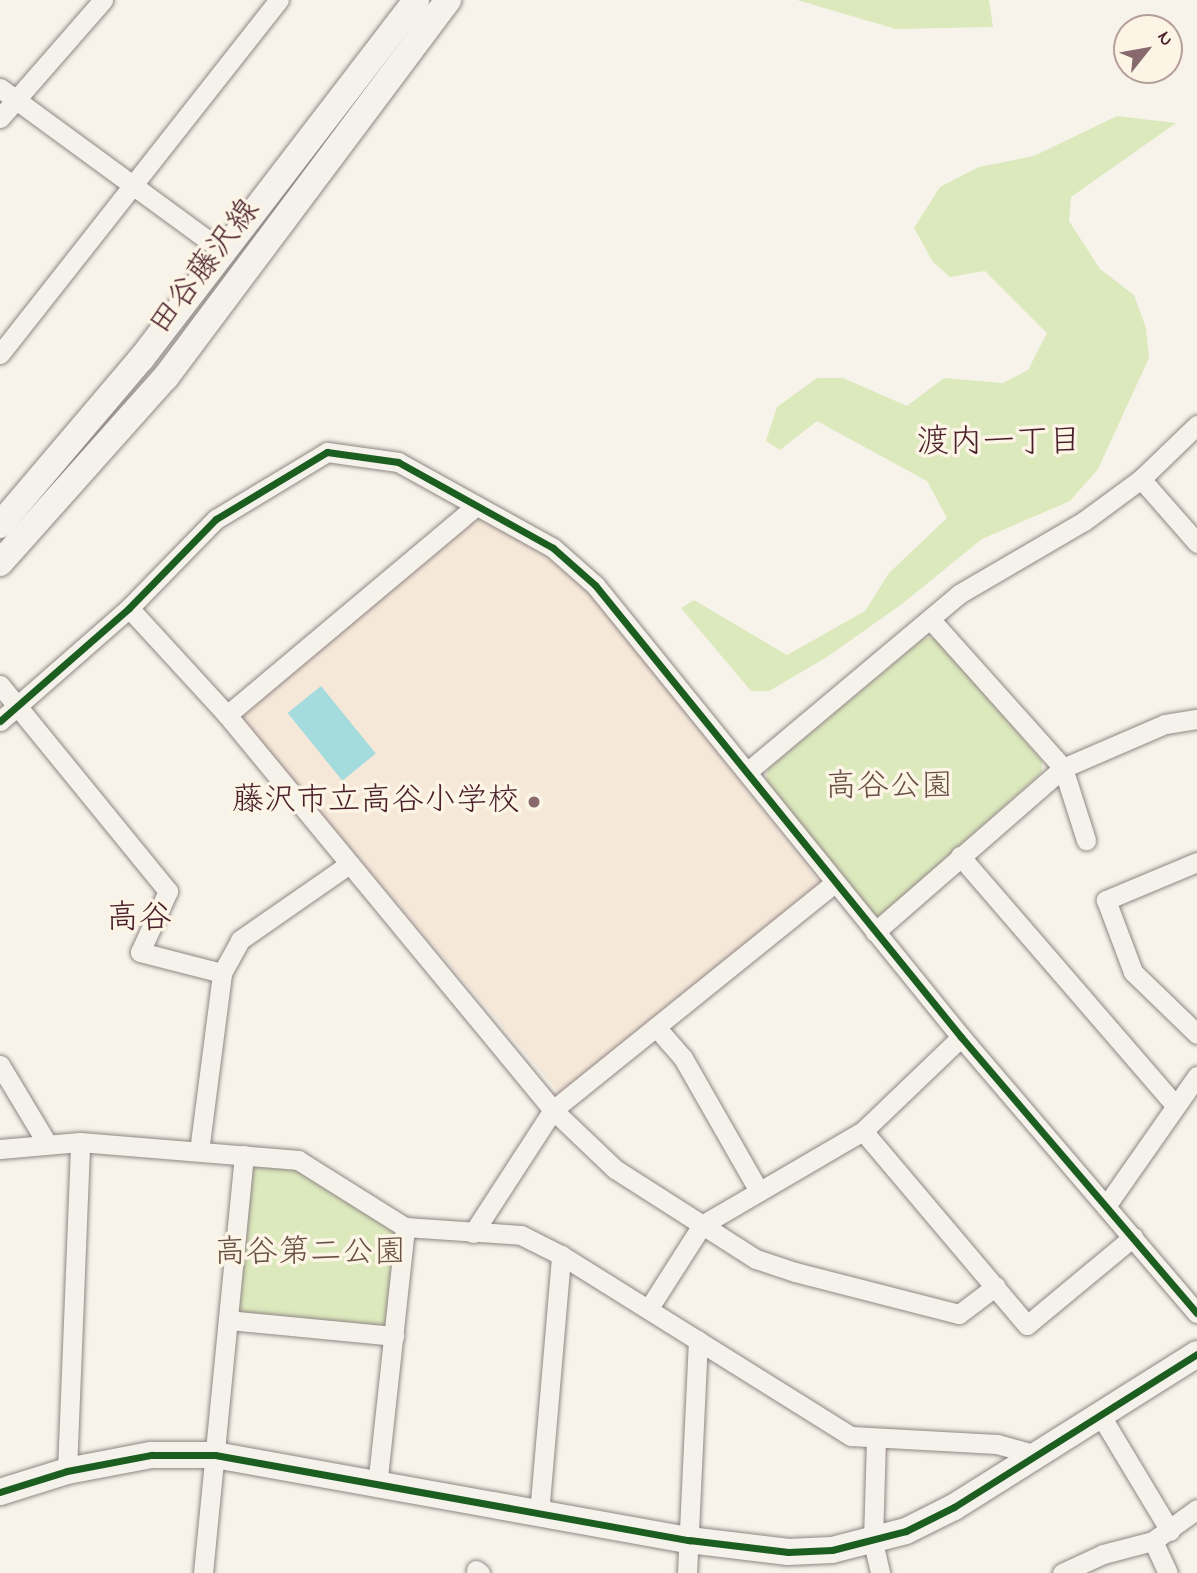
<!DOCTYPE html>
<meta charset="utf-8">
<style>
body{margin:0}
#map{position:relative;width:1197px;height:1573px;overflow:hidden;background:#f7f3ea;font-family:"Indie Flower","Klee One",sans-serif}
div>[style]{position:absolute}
.built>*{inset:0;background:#f6e8d9}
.green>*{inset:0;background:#dce9bd}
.water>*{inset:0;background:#a4dcdd;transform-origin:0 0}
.roads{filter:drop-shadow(0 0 2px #908684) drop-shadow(0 0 2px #908684)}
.street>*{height:19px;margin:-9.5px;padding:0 9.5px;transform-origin:9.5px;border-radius:9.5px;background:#f5f2ec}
.secondary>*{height:26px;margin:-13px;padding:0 13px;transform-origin:13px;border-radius:13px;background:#f5f2ec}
.cycleway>*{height:7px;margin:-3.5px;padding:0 3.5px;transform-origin:3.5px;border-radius:3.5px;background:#1b5e20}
.dots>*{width:19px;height:19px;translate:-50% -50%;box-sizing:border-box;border:4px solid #fcf5e5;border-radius:50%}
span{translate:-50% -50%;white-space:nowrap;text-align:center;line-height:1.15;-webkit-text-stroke:7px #fcf5e5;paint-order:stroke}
.street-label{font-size:32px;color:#4a1f2b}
.park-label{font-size:32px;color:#695046}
.poi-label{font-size:32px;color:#4a1f2b}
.right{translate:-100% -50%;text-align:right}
.neighbourhood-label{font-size:33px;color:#4a1f2b}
.north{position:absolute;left:1113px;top:14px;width:70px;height:70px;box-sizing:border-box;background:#fcf5e5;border:2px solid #b59f9b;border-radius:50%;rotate:59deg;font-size:19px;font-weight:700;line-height:28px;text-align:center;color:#4a1f2b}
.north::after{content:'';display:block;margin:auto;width:24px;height:32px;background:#87696e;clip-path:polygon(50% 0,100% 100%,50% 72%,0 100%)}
</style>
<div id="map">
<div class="built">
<div style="clip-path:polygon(480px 519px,544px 555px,590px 593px,821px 884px,562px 1096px,242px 721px,243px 709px,469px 522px)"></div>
</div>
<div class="green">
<div style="clip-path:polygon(797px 0,989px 0,993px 27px,896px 29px)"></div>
<div style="clip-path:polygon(1117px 116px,1176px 123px,1071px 197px,1069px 221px,1100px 269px,1134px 295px,1146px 328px,1149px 358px,1098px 469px,1070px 501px,982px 539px,902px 604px,827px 657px,769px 691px,751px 691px,681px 608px,694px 600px,787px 655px,865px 611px,889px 573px,947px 518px,927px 481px,817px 421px,780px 450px,766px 441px,777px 407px,817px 378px,843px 378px,907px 406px,944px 378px,1003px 383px,1028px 370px,1047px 333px,985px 271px,950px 277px,933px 262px,914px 228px,940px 187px,979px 167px,1034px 156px)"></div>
<div style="clip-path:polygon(924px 638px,936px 638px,1042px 761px,1042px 772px,883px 915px,871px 916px,766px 779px,768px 769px)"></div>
<div style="clip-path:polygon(251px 1164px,295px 1169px,396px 1232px,387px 1326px,237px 1312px)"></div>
</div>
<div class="water">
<div style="left:321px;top:686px;width:87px;height:43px;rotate:51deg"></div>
</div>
<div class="roads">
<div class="street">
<div style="left:0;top:88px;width:274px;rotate:36.2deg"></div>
<div style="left:0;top:118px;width:157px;rotate:-48.9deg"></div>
<div style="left:0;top:354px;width:451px;rotate:-51.8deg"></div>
<div style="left:1141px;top:479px;width:85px;rotate:48.8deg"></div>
<div style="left:129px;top:608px;width:145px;rotate:47.5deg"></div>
<div style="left:227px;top:715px;width:512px;rotate:50.47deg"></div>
<div style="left:553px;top:1110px;width:86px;rotate:43.6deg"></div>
<div style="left:615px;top:1169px;width:167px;rotate:32.6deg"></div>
<div style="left:756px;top:1259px;width:41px;rotate:18.4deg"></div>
<div style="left:795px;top:1272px;width:169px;rotate:14.4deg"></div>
<div style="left:959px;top:1314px;width:46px;rotate:-37.1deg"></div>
<div style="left:930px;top:619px;width:200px;rotate:48.2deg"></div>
<div style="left:1063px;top:768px;width:76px;rotate:72.3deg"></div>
<div style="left:0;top:685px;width:266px;rotate:50.8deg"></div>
<div style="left:168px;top:891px;width:67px;rotate:114.7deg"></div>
<div style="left:140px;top:952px;width:85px;rotate:14.4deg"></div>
<div style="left:222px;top:973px;width:38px;rotate:-61deg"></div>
<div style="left:240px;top:940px;width:131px;rotate:-34.8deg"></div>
<div style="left:227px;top:715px;width:325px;rotate:-40deg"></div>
<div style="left:0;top:721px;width:171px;rotate:-41.2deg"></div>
<div style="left:129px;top:608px;width:124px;rotate:-45.7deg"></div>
<div style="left:216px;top:519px;width:130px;rotate:-31.1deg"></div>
<div style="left:327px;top:452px;width:72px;rotate:8deg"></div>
<div style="left:398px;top:462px;width:177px;rotate:29deg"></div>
<div style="left:553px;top:548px;width:56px;rotate:41.4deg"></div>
<div style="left:595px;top:585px;width:582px;rotate:51deg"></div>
<div style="left:961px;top:1037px;width:363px;rotate:49.5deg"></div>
<div style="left:747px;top:772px;width:277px;rotate:-40deg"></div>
<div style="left:959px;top:594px;width:145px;rotate:-30.3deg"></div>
<div style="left:1084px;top:521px;width:71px;rotate:-36.4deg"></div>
<div style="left:1141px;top:479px;width:78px;rotate:-44deg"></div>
<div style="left:960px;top:856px;width:330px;rotate:49.2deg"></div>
<div style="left:1197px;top:862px;width:99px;rotate:157.3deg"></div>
<div style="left:1106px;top:900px;width:77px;rotate:69.4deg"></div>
<div style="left:1133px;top:972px;width:89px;rotate:44.1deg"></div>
<div style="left:875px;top:932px;width:249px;rotate:-41.1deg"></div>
<div style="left:1063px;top:768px;width:111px;rotate:-23.3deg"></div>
<div style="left:1165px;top:724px;width:32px;rotate:-9deg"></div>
<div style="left:656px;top:1027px;width:41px;rotate:48.9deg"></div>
<div style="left:683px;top:1058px;width:153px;rotate:60.3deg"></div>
<div style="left:0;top:1065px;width:90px;rotate:59.1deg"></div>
<div style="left:863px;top:1131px;width:254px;rotate:49.8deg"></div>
<div style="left:1027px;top:1325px;width:138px;rotate:-39.7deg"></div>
<div style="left:0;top:1149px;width:80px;rotate:-5deg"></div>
<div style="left:80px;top:1142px;width:219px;rotate:4.7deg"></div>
<div style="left:298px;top:1160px;width:126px;rotate:32.1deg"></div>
<div style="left:405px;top:1227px;width:116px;rotate:3.9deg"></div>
<div style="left:521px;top:1235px;width:45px;rotate:26.6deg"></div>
<div style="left:561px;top:1255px;width:342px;rotate:32deg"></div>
<div style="left:851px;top:1436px;width:146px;rotate:3.1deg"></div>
<div style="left:997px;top:1444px;width:41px;rotate:15.4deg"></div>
<div style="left:199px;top:1151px;width:179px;rotate:-82.6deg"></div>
<div style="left:1106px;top:1206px;width:159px;rotate:-55deg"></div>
<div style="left:473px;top:1233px;width:147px;rotate:-57deg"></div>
<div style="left:553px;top:1110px;width:363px;rotate:-38.9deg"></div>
<div style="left:649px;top:1308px;width:98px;rotate:-57.4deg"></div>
<div style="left:702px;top:1225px;width:186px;rotate:-30.3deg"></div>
<div style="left:863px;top:1131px;width:136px;rotate:-43.8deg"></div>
<div style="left:228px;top:1320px;width:167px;rotate:5.5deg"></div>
<div style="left:1101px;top:1416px;width:134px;rotate:59deg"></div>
<div style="left:876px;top:1439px;width:103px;rotate:91.7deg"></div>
<div style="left:873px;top:1542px;width:32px;rotate:77deg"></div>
<div style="left:67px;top:1471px;width:329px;rotate:-87.7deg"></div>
<div style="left:377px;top:1486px;width:261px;rotate:-83.8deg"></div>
<div style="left:539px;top:1514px;width:260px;rotate:-85.1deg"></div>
<div style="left:1153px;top:1541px;width:35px;rotate:65deg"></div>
<div style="left:476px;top:1570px;width:5px;rotate:37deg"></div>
<div style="left:203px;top:1573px;width:420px;rotate:-84.4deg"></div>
<div style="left:687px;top:1573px;width:233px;rotate:-87.3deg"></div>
<div style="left:1062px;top:1573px;width:45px;rotate:-24.9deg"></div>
<div style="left:1103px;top:1554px;width:52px;rotate:-14.6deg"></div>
<div style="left:1153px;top:1541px;width:54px;rotate:-36deg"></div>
</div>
<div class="secondary">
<div style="left:0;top:525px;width:218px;rotate:-49.7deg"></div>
<div style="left:141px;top:359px;width:452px;rotate:-52.5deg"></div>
<div style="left:0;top:563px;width:249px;rotate:-48.3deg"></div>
<div style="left:166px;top:377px;width:471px;rotate:-53.2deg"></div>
<div style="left:0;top:1492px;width:70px;rotate:-17.4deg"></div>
<div style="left:67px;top:1471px;width:86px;rotate:-10.8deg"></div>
<div style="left:151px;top:1455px;width:64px"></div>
<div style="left:215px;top:1455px;width:482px;rotate:10.2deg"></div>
<div style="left:689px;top:1540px;width:100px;rotate:6.9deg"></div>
<div style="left:788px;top:1552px;width:44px;rotate:-2.6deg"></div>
<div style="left:832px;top:1550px;width:76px;rotate:-14.4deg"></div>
<div style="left:906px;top:1531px;width:54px;rotate:-26.6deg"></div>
<div style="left:954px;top:1507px;width:287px;rotate:-32.2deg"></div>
</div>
</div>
<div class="cycleway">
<div style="left:0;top:721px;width:171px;rotate:-41.2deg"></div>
<div style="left:129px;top:608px;width:124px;rotate:-45.7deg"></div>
<div style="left:216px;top:519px;width:130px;rotate:-31.1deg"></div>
<div style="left:327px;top:452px;width:72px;rotate:8deg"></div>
<div style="left:398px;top:462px;width:177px;rotate:29deg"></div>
<div style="left:553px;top:548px;width:56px;rotate:41.4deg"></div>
<div style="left:595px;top:585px;width:582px;rotate:51deg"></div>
<div style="left:961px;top:1037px;width:363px;rotate:49.5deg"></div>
<div style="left:0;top:1492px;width:70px;rotate:-17.4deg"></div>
<div style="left:67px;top:1471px;width:86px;rotate:-10.8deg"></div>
<div style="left:151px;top:1455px;width:64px"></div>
<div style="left:215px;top:1455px;width:482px;rotate:10.2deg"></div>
<div style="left:689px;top:1540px;width:100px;rotate:6.9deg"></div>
<div style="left:788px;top:1552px;width:44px;rotate:-2.6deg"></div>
<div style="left:832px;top:1550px;width:76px;rotate:-14.4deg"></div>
<div style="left:906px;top:1531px;width:54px;rotate:-26.6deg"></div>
<div style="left:954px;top:1507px;width:287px;rotate:-32.2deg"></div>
</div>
<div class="dots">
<div style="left:534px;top:802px;background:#87696e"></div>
</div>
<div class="street-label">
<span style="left:206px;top:268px;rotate:-53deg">田谷藤沢線</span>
</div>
<div class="park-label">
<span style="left:889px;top:788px">高谷公園</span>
<span style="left:310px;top:1254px">高谷第二公園</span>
</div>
<div class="poi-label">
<span class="right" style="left:520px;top:802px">藤沢市立高谷小学校</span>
</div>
<div class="neighbourhood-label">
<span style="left:999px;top:444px">渡内一丁目</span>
<span style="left:139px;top:920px">高谷</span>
</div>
<div class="north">N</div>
</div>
